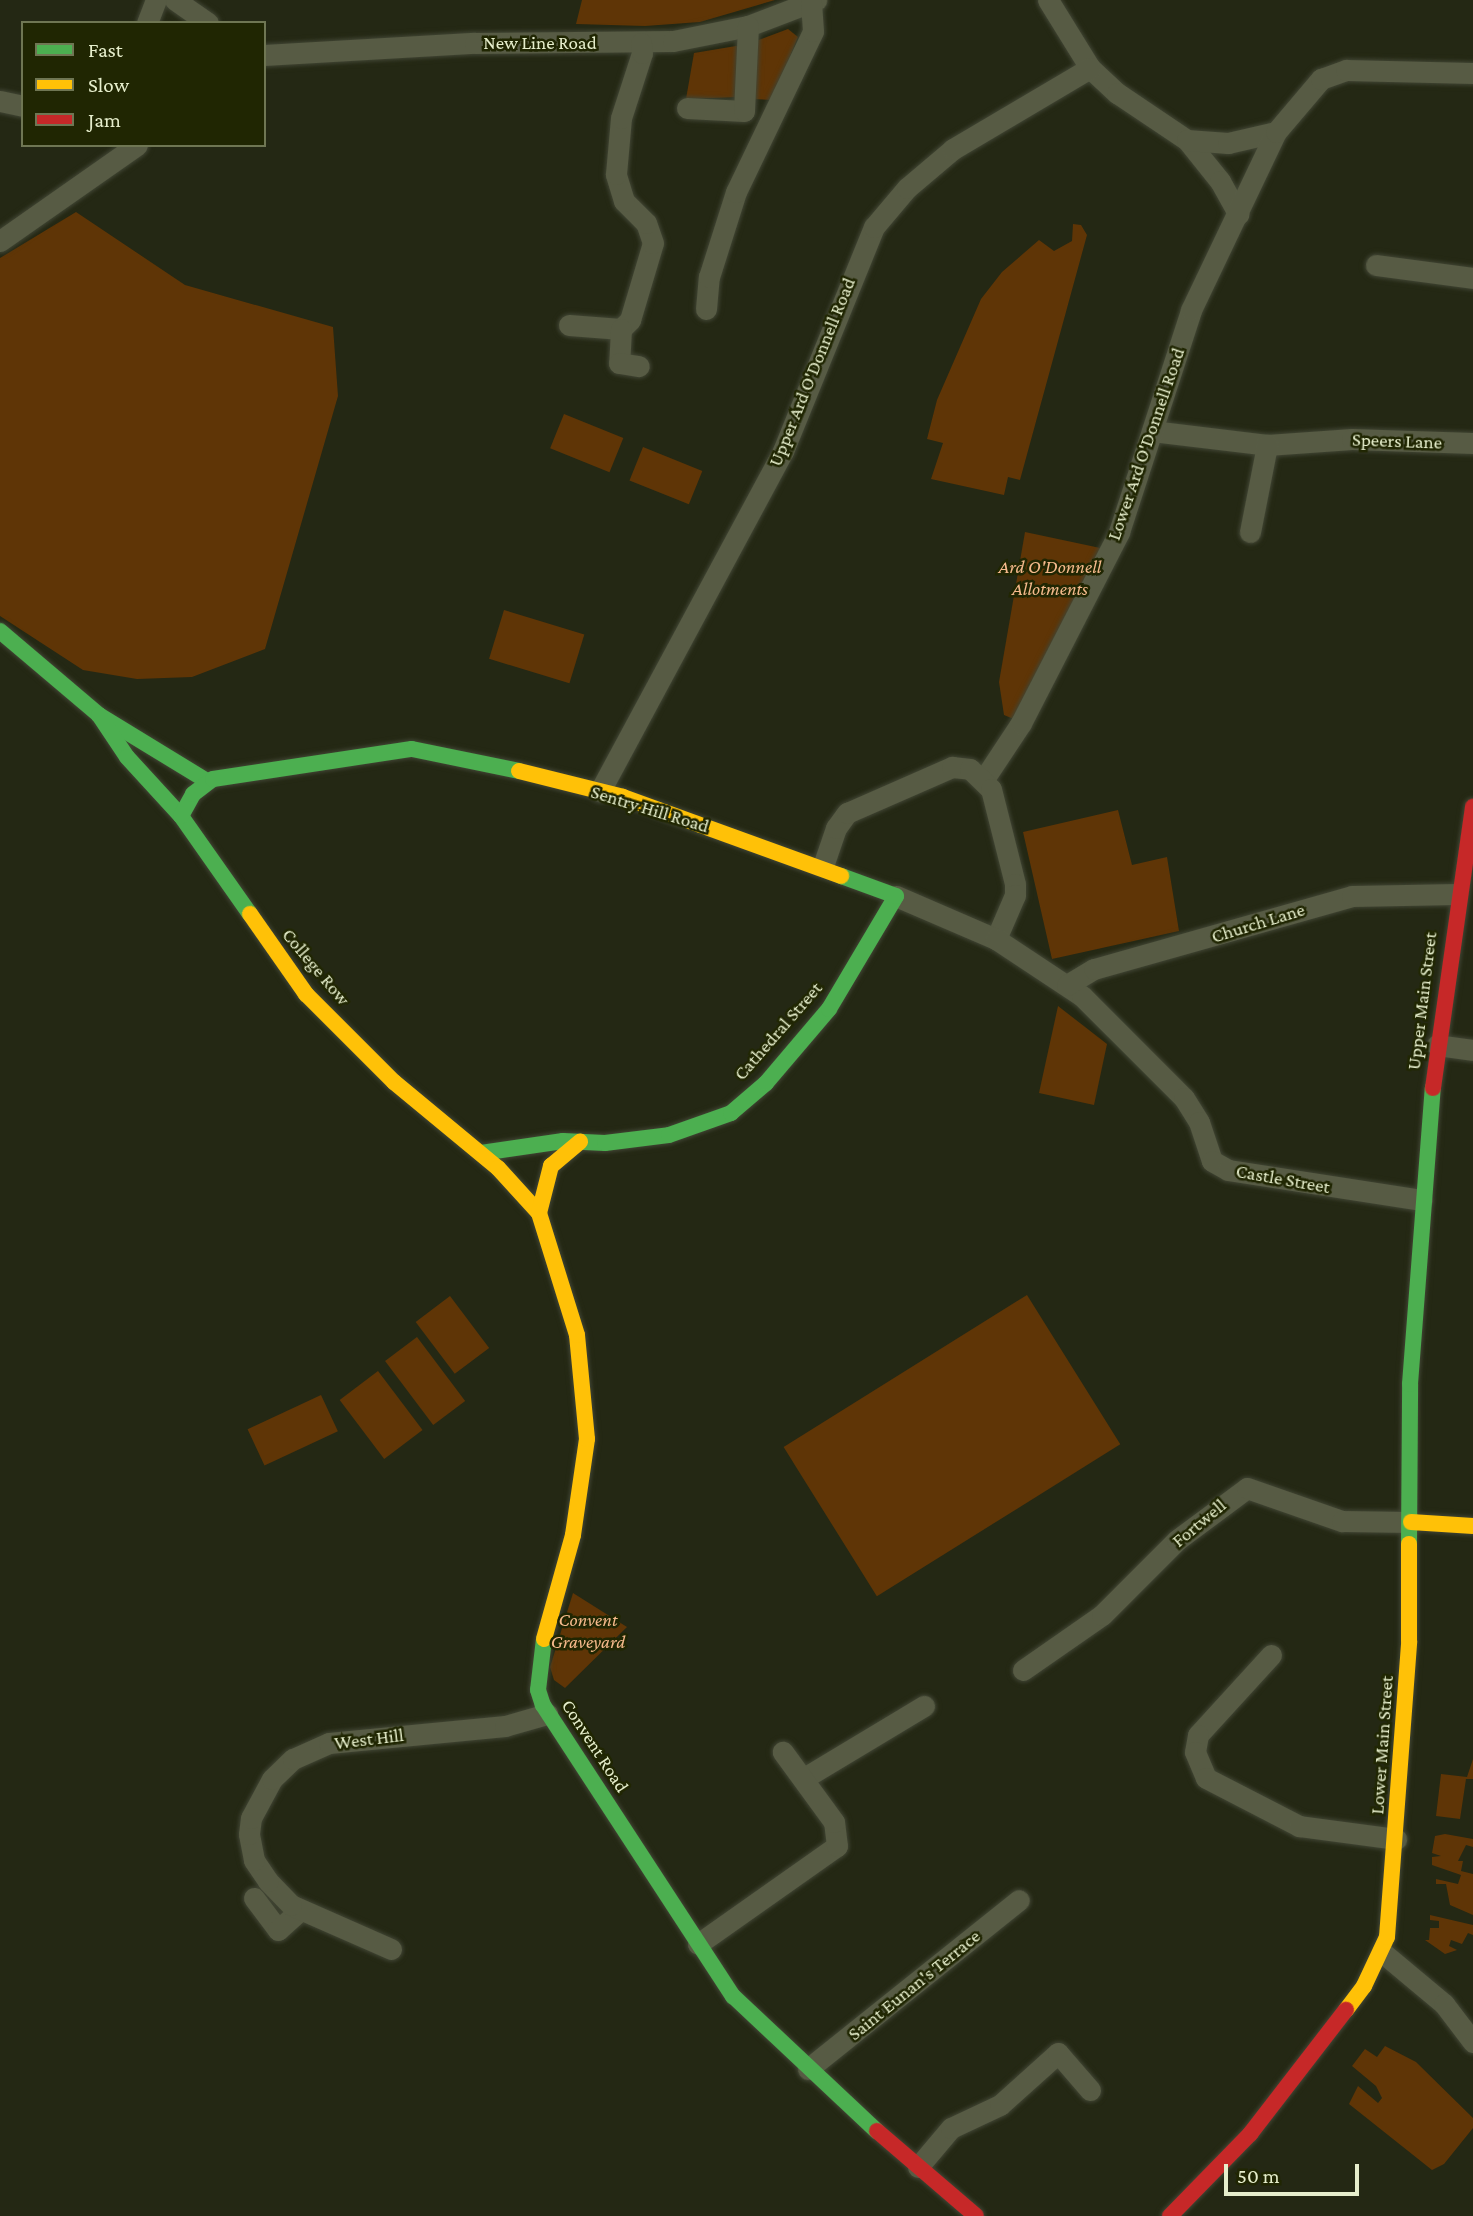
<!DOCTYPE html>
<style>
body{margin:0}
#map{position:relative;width:1473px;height:2216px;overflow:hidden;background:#242814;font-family:"Crimson Pro",serif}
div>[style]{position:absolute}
.green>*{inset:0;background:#5f3506;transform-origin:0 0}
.roads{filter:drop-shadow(0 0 2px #414534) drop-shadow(0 0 2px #414534)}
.street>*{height:21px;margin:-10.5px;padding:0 10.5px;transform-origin:10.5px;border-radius:10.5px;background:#575b44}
.fast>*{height:16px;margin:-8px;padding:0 8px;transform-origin:8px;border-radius:8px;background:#4caf50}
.slow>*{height:16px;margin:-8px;padding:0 8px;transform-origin:8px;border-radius:8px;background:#ffc107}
.jam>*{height:16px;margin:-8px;padding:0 8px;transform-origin:8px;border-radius:8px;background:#c62828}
span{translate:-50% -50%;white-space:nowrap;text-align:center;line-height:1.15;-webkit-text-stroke:5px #202602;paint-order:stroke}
.street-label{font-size:19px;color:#e6eecc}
.park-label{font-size:19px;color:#f6ba8c;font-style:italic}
.legend{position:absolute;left:21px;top:21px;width:245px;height:126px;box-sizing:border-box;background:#202602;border:2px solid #6f7653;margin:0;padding:9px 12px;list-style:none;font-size:21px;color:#e6eecc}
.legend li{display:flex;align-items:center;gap:14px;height:35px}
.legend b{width:35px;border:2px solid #6f7653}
.scale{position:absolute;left:1224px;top:2164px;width:135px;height:32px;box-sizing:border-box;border:4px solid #e6eecc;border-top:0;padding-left:9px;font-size:21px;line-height:24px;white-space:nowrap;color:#e6eecc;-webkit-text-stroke:5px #202602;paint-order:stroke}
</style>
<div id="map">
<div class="green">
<div style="clip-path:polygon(582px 0,775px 0,700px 22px,645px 26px,576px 24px)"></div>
<div style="clip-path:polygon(788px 29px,798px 37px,772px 100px,751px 99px,756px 41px)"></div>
<div style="clip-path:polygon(742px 45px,741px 97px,686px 99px,694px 53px)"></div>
<div style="clip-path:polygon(76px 212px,185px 285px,333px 327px,338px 396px,265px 649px,192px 677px,137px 679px,83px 670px,0 616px,0 258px)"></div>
<div style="clip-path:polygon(1073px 224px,1081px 225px,1087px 235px,1020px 480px,1008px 477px,1004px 495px,931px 479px,943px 443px,927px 439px,937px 400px,981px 299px,1002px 272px,1039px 240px,1054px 251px,1072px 241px)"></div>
<div style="left:564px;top:414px;width:64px;height:37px;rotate:22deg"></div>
<div style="left:643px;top:447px;width:64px;height:36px;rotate:22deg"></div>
<div style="clip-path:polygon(1025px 532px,1105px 549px,1016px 720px,1004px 715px,999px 682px)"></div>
<div style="left:504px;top:610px;width:84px;height:51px;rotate:17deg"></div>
<div style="clip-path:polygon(1118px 810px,1132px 865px,1167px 857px,1179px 931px,1052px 959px,1023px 832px)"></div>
<div style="clip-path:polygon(1058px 1006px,1107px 1044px,1094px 1105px,1039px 1093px)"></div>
<div style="left:1027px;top:1295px;width:176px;height:287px;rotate:58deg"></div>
<div style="left:450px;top:1296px;width:65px;height:43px;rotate:53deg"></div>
<div style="left:417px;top:1337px;width:80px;height:40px;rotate:53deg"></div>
<div style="left:378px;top:1371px;width:74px;height:48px;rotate:53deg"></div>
<div style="left:321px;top:1395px;width:40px;height:81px;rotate:65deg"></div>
<div style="clip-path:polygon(573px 1593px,627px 1627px,565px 1688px,554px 1680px,550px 1667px)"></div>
<div style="clip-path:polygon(1473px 1759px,1473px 1779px,1466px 1779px,1460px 1819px,1436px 1816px,1441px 1774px,1467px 1777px)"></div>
<div style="clip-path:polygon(1445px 1834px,1473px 1839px,1473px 1847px,1466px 1845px,1458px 1861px,1463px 1861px,1461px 1871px,1473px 1874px,1473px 1915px,1450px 1905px,1446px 1884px,1436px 1884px,1436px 1879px,1458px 1884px,1461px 1875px,1432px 1865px,1432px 1857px,1441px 1856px,1432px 1853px,1435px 1836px)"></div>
<div style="clip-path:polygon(1430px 1915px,1473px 1925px,1473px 1935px,1468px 1933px,1462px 1944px,1451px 1940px,1449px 1946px,1457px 1950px,1445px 1954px,1425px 1940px,1429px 1940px,1430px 1928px,1439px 1928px,1439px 1921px,1430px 1920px)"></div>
<div style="clip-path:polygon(1385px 2046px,1416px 2062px,1473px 2118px,1473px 2128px,1444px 2164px,1432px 2170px,1349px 2104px,1358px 2086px,1378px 2103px,1382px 2098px,1376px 2086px,1352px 2066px,1365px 2049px,1377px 2057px)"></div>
</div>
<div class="roads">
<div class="street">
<div style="left:175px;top:0;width:40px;rotate:34.9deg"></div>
<div style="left:1048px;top:0;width:80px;rotate:58.3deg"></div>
<div style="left:1090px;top:68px;width:37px;rotate:43deg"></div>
<div style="left:1117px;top:93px;width:84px;rotate:33.9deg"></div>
<div style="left:1187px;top:140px;width:53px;rotate:51.2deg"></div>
<div style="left:1220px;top:181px;width:38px;rotate:61deg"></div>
<div style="left:147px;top:23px;width:25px;rotate:-69deg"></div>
<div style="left:264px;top:55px;width:211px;rotate:-3.3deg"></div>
<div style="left:475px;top:43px;width:198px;rotate:-0.6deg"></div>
<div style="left:673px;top:41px;width:76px;rotate:-11.3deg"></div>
<div style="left:748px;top:26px;width:73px;rotate:-20.9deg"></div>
<div style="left:0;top:101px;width:24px;rotate:12deg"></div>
<div style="left:687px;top:108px;width:57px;rotate:3deg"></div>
<div style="left:744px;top:111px;width:85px;rotate:-87.3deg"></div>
<div style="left:1187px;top:140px;width:41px;rotate:4.2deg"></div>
<div style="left:1228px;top:143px;width:49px;rotate:-12.9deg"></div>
<div style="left:0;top:241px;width:167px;rotate:-35deg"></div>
<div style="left:1376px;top:265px;width:98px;rotate:7.6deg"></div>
<div style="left:706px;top:309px;width:32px;rotate:-85deg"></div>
<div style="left:709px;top:277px;width:89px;rotate:-72.4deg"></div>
<div style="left:736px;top:192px;width:178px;rotate:-64.4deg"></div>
<div style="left:813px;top:31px;width:29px;rotate:-94deg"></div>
<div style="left:569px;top:325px;width:52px;rotate:4.4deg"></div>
<div style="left:621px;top:329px;width:13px;rotate:-45deg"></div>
<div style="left:630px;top:320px;width:80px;rotate:-73.4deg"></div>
<div style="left:653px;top:243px;width:21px;rotate:-109deg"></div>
<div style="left:646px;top:223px;width:31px;rotate:-135deg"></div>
<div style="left:624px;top:201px;width:28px;rotate:-107deg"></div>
<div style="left:616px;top:174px;width:56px;rotate:-84.9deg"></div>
<div style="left:621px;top:118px;width:68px;rotate:-72.1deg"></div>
<div style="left:642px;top:53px;width:10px;rotate:-96deg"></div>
<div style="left:621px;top:329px;width:34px;rotate:93deg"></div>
<div style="left:619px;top:363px;width:20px;rotate:9deg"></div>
<div style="left:1152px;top:431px;width:116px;rotate:6.9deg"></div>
<div style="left:1267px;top:445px;width:85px;rotate:-4deg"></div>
<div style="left:1352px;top:439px;width:121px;rotate:1.9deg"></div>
<div style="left:1250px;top:532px;width:89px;rotate:-78.9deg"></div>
<div style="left:984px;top:779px;width:67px;rotate:-56.5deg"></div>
<div style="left:1021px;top:723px;width:215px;rotate:-62.8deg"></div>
<div style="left:1119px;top:532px;width:233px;rotate:-72deg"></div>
<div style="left:1191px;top:310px;width:197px;rotate:-64.5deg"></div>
<div style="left:1276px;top:132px;width:70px;rotate:-49.7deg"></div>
<div style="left:1321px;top:79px;width:27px;rotate:-20deg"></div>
<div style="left:1346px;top:70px;width:127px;rotate:1.4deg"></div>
<div style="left:600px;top:791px;width:386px;rotate:-61.7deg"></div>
<div style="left:783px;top:451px;width:242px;rotate:-67.9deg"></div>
<div style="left:874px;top:227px;width:51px;rotate:-49.8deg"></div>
<div style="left:907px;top:188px;width:60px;rotate:-40.3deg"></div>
<div style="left:953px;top:149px;width:159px;rotate:-30.6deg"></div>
<div style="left:823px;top:866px;width:40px;rotate:-71.1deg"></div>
<div style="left:836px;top:828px;width:19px;rotate:-54deg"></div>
<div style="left:847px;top:813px;width:115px;rotate:-23.7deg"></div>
<div style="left:952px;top:767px;width:18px;rotate:6deg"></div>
<div style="left:970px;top:769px;width:29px;rotate:44deg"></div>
<div style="left:991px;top:789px;width:98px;rotate:75.8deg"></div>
<div style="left:1015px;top:884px;width:11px;rotate:90deg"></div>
<div style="left:1015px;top:895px;width:48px;rotate:113.4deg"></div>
<div style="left:896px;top:896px;width:109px;rotate:23.3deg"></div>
<div style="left:996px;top:939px;width:103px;rotate:33.5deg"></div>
<div style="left:1082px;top:996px;width:144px;rotate:45deg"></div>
<div style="left:1184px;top:1098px;width:28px;rotate:58deg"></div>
<div style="left:1199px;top:1122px;width:41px;rotate:71.6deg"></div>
<div style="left:1212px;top:1161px;width:18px;rotate:29deg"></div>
<div style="left:1228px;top:1170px;width:196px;rotate:8.8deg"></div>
<div style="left:1067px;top:985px;width:31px;rotate:-31deg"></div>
<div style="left:1094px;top:969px;width:268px;rotate:-15.8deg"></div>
<div style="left:1352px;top:896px;width:105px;rotate:-1.1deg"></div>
<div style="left:1437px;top:1045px;width:36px;rotate:8deg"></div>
<div style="left:1271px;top:1655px;width:108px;rotate:132.4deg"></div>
<div style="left:1198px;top:1735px;width:17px;rotate:100deg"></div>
<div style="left:1195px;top:1752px;width:28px;rotate:67deg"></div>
<div style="left:1206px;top:1778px;width:105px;rotate:27.3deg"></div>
<div style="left:1299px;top:1826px;width:98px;rotate:7.6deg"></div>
<div style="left:1023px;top:1670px;width:96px;rotate:-34.8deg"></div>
<div style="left:1102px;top:1615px;width:106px;rotate:-45deg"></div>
<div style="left:1177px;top:1540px;width:87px;rotate:-36.6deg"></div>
<div style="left:1247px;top:1488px;width:101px;rotate:19.2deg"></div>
<div style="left:1342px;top:1521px;width:69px;rotate:0.8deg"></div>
<div style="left:804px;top:1778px;width:140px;rotate:-31deg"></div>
<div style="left:254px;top:1898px;width:40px;rotate:53deg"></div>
<div style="left:278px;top:1930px;width:30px;rotate:-42deg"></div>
<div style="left:698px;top:1944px;width:170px;rotate:-35.2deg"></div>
<div style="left:837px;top:1846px;width:24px;rotate:-97deg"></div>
<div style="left:834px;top:1822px;width:87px;rotate:-126.1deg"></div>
<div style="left:391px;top:1949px;width:109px;rotate:-156.3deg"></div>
<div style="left:291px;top:1905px;width:33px;rotate:-134deg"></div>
<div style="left:268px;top:1881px;width:25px;rotate:-124deg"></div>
<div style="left:254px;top:1860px;width:26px;rotate:-101deg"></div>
<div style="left:249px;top:1834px;width:16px;rotate:-83deg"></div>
<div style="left:251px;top:1818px;width:44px;rotate:-61.7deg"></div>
<div style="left:272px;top:1779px;width:29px;rotate:-44deg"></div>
<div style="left:293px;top:1759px;width:39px;rotate:-24deg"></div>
<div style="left:329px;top:1743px;width:177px;rotate:-5.5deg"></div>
<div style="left:505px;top:1726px;width:44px;rotate:-15.9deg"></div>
<div style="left:1383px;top:1953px;width:80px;rotate:39.9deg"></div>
<div style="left:1444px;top:2004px;width:48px;rotate:52.7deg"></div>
<div style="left:808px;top:2069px;width:270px;rotate:-38.7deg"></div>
<div style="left:918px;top:2167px;width:51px;rotate:-49.8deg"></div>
<div style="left:951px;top:2128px;width:54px;rotate:-25.1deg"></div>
<div style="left:1000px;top:2105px;width:78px;rotate:-41.9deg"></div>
<div style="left:1058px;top:2053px;width:49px;rotate:49.1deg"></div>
</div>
<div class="fast">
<div style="left:0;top:631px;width:130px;rotate:40.3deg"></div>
<div style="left:207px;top:781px;width:127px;rotate:-148.6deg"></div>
<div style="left:99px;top:715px;width:50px;rotate:56.3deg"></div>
<div style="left:127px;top:757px;width:80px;rotate:47.5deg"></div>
<div style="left:181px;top:816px;width:120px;rotate:54.9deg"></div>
<div style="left:181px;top:816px;width:25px;rotate:-61deg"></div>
<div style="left:193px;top:794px;width:25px;rotate:-37deg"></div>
<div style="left:213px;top:779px;width:201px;rotate:-8.6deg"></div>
<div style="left:412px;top:749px;width:109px;rotate:11.6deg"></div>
<div style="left:481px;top:1153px;width:83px;rotate:-8.3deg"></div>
<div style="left:563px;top:1141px;width:42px;rotate:2.7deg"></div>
<div style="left:605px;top:1143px;width:64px;rotate:-7.1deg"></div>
<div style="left:669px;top:1135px;width:66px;rotate:-19.5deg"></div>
<div style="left:731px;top:1113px;width:46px;rotate:-40.6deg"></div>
<div style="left:766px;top:1083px;width:97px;rotate:-49.6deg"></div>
<div style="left:829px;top:1009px;width:131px;rotate:-59.3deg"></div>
<div style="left:896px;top:896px;width:59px;rotate:-160deg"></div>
<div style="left:1409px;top:1544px;width:160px;rotate:-89.6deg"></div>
<div style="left:1410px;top:1384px;width:297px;rotate:-85.6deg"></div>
<div style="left:544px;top:1639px;width:51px;rotate:96.7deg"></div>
<div style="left:538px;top:1690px;width:16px;rotate:72deg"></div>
<div style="left:543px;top:1705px;width:348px;rotate:56.9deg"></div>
<div style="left:733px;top:1996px;width:197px;rotate:43.2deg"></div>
</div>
<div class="slow">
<div style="left:519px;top:771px;width:107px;rotate:14deg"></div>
<div style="left:623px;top:797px;width:232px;rotate:19.9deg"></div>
<div style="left:250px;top:914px;width:98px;rotate:55deg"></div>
<div style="left:306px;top:994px;width:124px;rotate:45deg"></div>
<div style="left:394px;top:1082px;width:135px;rotate:39.6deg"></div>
<div style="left:498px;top:1168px;width:61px;rotate:47.7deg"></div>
<div style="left:1411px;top:1522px;width:62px;rotate:3.7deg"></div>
<div style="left:544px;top:1639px;width:108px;rotate:-74.4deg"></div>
<div style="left:573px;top:1535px;width:97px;rotate:-81.7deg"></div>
<div style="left:587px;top:1439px;width:104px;rotate:-95.5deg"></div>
<div style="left:577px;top:1335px;width:128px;rotate:-107.3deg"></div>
<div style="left:539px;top:1213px;width:49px;rotate:-75.7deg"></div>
<div style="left:551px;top:1166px;width:38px;rotate:-40deg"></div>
<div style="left:1346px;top:2010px;width:30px;rotate:-53deg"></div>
<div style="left:1364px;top:1986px;width:54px;rotate:-64.9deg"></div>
<div style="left:1387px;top:1937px;width:297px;rotate:-85.7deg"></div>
<div style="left:1409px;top:1641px;width:97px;rotate:-90deg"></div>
</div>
<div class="jam">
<div style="left:1433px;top:1088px;width:284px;rotate:-81.9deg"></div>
<div style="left:877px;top:2131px;width:130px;rotate:40.6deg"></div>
<div style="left:1170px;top:2216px;width:115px;rotate:-45.7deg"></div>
<div style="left:1250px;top:2134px;width:157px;rotate:-52.3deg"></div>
</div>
</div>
<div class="street-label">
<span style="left:540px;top:43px">New Line Road</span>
<span style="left:812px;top:372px;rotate:-68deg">Upper Ard O'Donnell Road</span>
<span style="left:1397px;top:441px;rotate:2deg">Speers Lane</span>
<span style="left:1146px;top:444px;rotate:-71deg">Lower Ard O'Donnell Road</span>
<span style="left:650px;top:809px;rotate:17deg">Sentry Hill Road</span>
<span style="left:1258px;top:923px;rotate:-17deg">Church Lane</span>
<span style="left:316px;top:967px;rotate:50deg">College Row</span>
<span style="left:1422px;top:1001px;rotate:-83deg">Upper Main Street</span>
<span style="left:778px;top:1031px;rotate:-49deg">Cathedral Street</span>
<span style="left:1283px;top:1179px;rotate:10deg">Castle Street</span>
<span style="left:1199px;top:1523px;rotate:-40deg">Fortwell</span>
<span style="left:369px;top:1739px;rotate:-7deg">West Hill</span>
<span style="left:1382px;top:1745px;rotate:-86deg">Lower Main Street</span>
<span style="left:595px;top:1746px;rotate:57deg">Convent Road</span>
<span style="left:914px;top:1985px;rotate:-39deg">Saint Eunan's Terrace</span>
</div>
<div class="park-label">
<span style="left:1050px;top:578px">Ard O'Donnell<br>Allotments</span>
<span style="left:588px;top:1631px">Convent<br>Graveyard</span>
</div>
<ul class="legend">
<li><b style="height:9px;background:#4caf50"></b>Fast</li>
<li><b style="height:9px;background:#ffc107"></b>Slow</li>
<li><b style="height:9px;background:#c62828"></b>Jam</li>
</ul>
<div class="scale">50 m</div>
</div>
